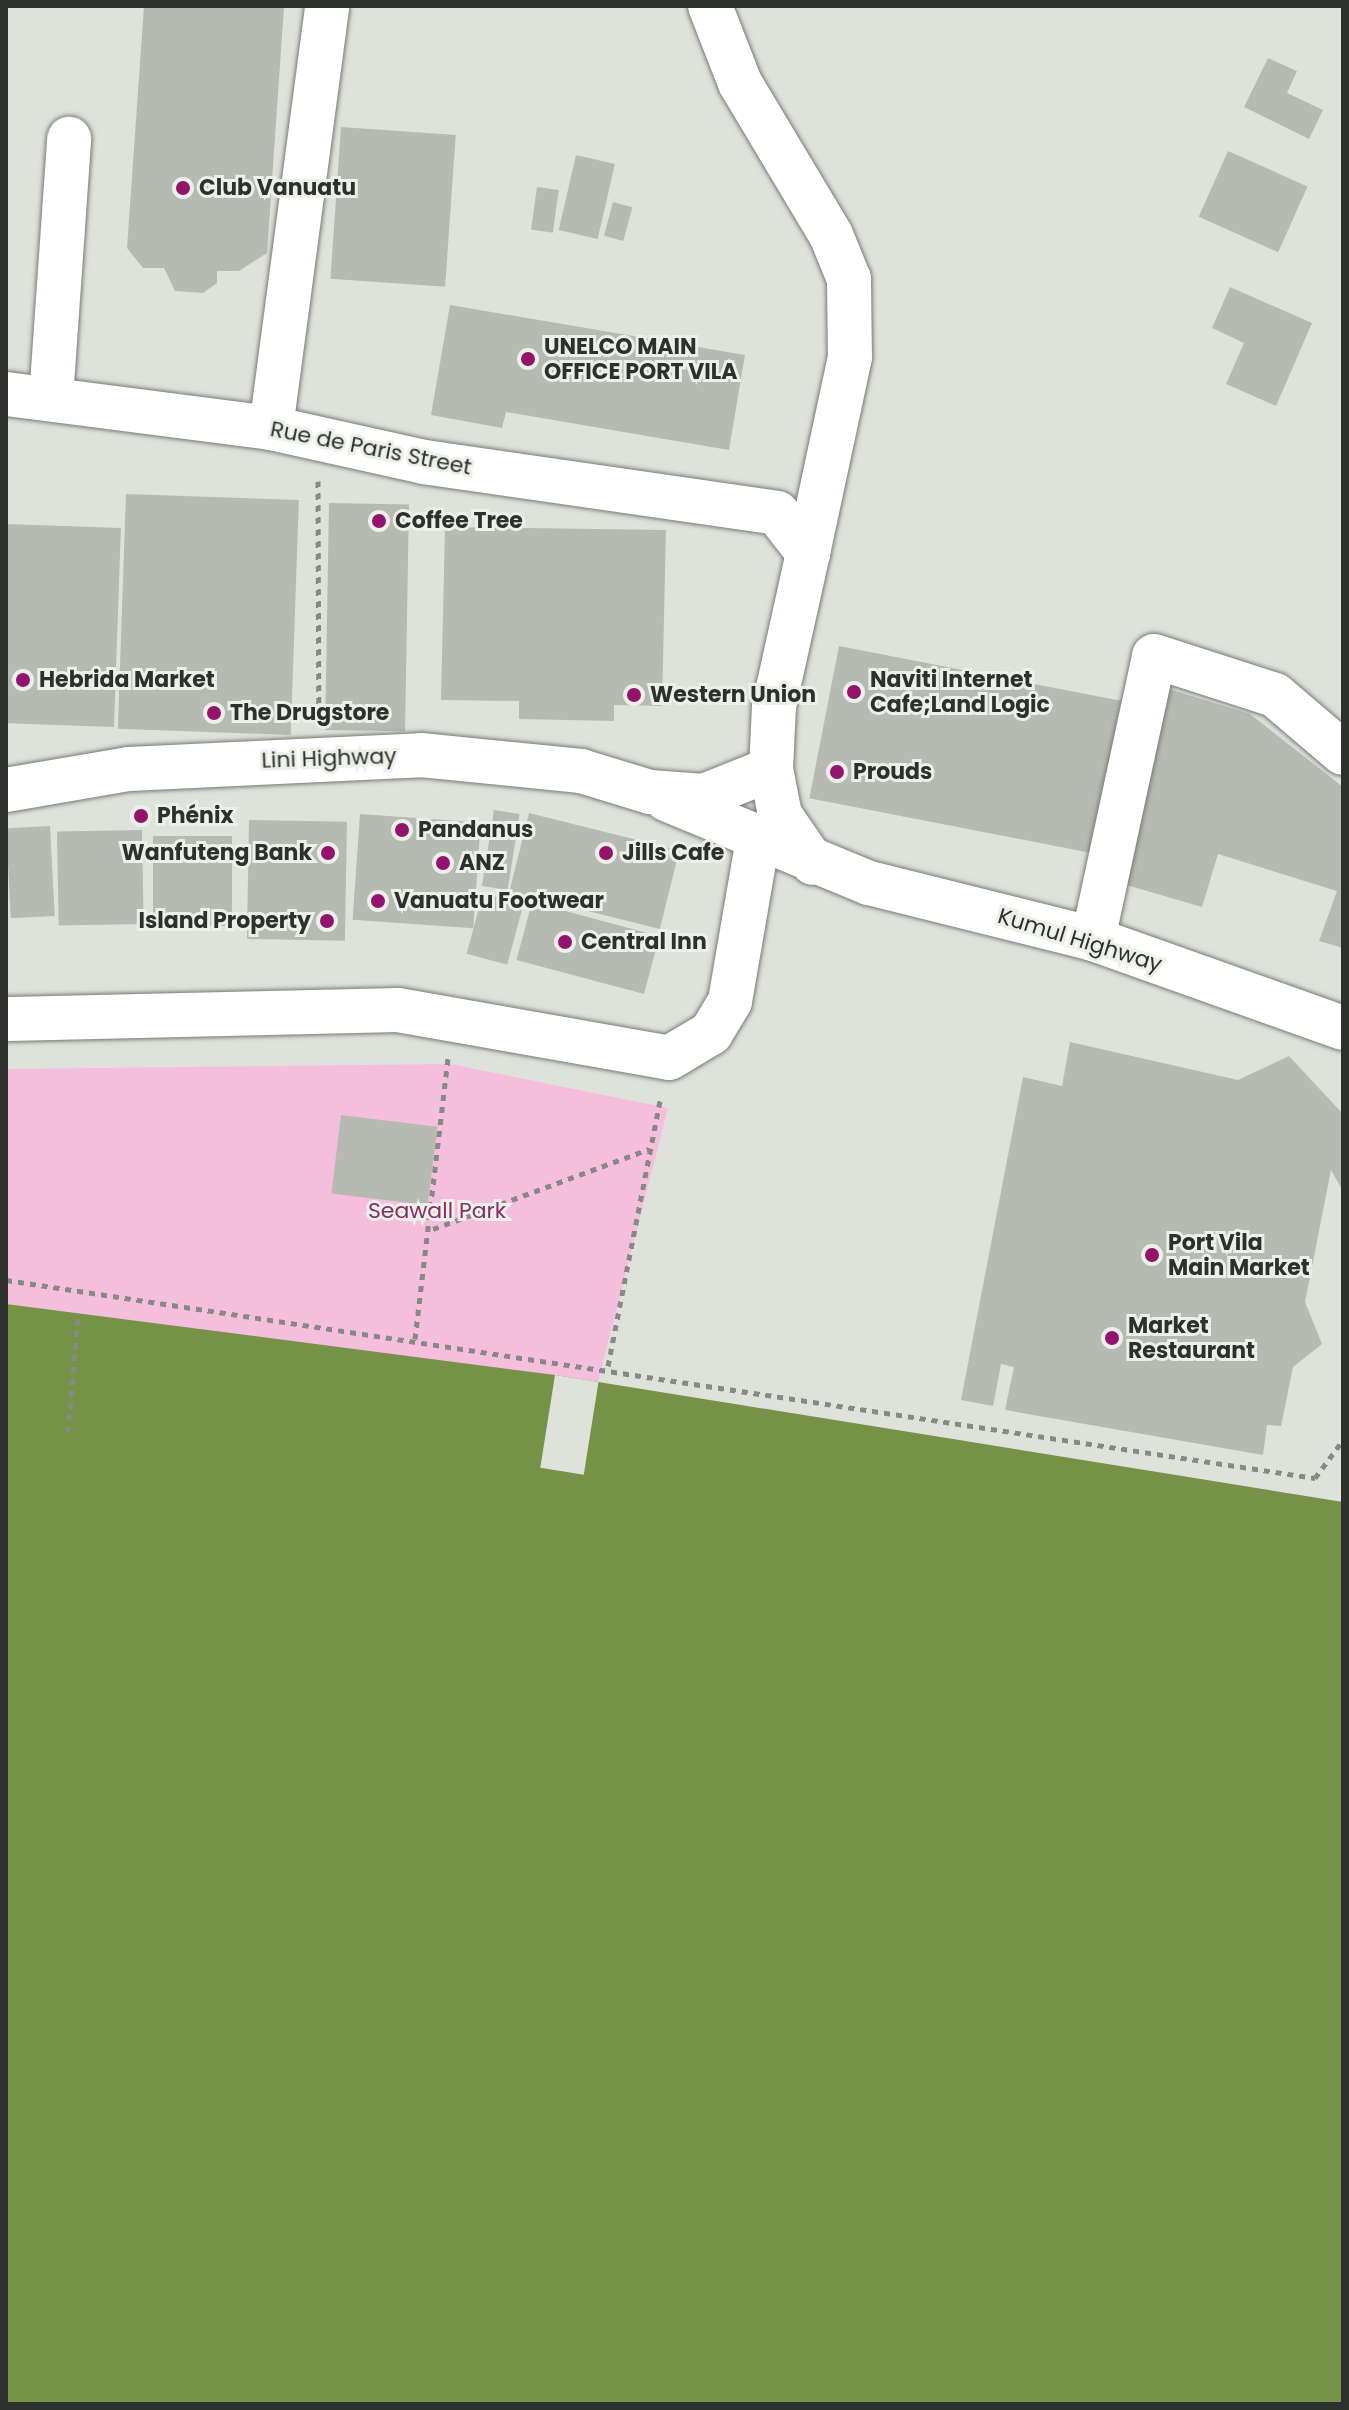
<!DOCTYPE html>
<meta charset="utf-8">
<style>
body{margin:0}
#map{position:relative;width:1349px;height:2410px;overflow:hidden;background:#dfe2db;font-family:Poppins,sans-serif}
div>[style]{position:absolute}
.green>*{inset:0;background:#f5bedc}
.water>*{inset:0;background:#769246}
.pier>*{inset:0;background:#dfe2db;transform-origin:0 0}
.building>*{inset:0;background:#b7bab3;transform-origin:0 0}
.path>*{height:5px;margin-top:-2.5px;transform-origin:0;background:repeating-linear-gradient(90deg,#868984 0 6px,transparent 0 12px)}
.roads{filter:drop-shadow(0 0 2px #787b74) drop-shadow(0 0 2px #787b74)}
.minor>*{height:44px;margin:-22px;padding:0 22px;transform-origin:22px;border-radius:22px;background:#fff}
.dots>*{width:22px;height:22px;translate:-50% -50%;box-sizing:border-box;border:4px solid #ecf0e8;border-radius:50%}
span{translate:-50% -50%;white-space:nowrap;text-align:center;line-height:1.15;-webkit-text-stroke:6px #ecf0e8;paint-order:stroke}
.poi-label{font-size:22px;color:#2e302d;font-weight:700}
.left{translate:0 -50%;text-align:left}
.right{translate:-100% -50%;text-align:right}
.street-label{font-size:22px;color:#2e302d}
.park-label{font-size:22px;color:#872e68}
.frame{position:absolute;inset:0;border:8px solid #2e302d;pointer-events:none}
</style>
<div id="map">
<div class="green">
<div style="clip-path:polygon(450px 1064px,668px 1108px,598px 1382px,6px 1304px,6px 1069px)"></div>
</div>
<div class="water">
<div style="clip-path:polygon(6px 1304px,555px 1375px,1343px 1502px,1343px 2404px,6px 2404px)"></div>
</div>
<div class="pier">
<div style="left:555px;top:1375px;width:44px;height:94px;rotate:9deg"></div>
</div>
<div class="building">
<div style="clip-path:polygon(144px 6px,284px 7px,267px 253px,239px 271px,217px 271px,217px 283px,203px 293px,175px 291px,164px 268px,143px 268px,127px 248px)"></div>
<div style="clip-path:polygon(1268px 58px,1297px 71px,1287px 93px,1323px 110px,1309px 139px,1244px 107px)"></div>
<div style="left:341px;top:127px;width:115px;height:152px;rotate:4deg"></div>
<div style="left:1228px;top:151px;width:87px;height:72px;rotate:24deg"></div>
<div style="left:576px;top:155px;width:40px;height:77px;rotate:13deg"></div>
<div style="left:537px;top:187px;width:22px;height:43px;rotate:8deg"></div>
<div style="left:613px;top:202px;width:20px;height:35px;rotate:15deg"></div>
<div style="clip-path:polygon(1230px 287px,1312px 323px,1276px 406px,1226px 384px,1244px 343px,1212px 328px)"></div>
<div style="clip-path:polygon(450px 305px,745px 355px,729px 450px,506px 412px,502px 428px,431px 415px)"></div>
<div style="left:126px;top:494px;width:173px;height:235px;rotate:2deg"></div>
<div style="left:329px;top:503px;width:80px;height:227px;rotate:1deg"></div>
<div style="left:6px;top:524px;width:115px;height:199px;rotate:2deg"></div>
<div style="clip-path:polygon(445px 527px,666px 530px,662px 706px,614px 705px,614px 721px,519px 719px,519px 701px,441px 700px)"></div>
<div style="left:839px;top:646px;width:287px;height:155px;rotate:11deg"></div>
<div style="clip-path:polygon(1166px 688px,1250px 714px,1343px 787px,1343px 948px,1319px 941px,1337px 891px,1218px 854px,1202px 907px,1123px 884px,1142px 816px,1131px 812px)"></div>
<div style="left:494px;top:810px;width:26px;height:77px;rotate:9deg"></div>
<div style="left:529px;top:813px;width:155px;height:81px;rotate:14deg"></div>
<div style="left:360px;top:814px;width:121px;height:106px;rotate:4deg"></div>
<div style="left:249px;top:820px;width:98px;height:119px;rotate:1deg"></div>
<div style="left:50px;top:826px;width:90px;height:44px;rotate:87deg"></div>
<div style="left:142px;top:830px;width:94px;height:85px;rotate:89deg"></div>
<div style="left:153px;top:836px;width:79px;height:90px"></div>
<div style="left:483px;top:893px;width:42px;height:63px;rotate:15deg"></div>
<div style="left:532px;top:902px;width:132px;height:60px;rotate:15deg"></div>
<div style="clip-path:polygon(1070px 1042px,1238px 1080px,1289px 1056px,1343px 1114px,1343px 1191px,1331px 1170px,1305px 1302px,1322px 1344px,1293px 1367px,1281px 1426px,1267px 1425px,1263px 1455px,1005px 1410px,1014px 1367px,1001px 1364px,993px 1406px,961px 1400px,1023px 1077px,1062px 1086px)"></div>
<div style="left:341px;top:1115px;width:97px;height:79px;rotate:7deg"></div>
</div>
<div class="path">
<div style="left:318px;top:481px;width:238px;rotate:89.8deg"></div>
<div style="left:433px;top:1229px;width:230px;rotate:-20.3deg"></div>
<div style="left:6px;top:1280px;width:1324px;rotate:8.6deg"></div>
<div style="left:1315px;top:1478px;width:47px;rotate:-53.6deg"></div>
<div style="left:415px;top:1339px;width:283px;rotate:-83.3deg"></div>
<div style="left:608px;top:1366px;width:275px;rotate:-78.9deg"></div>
<div style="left:68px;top:1432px;width:116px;rotate:-85.1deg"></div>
</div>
<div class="roads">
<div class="minor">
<div style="left:710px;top:6px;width:83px;rotate:68.7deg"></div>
<div style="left:740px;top:83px;width:177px;rotate:59.1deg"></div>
<div style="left:831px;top:235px;width:48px;rotate:67.8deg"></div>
<div style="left:849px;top:279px;width:78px;rotate:89.3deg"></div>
<div style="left:850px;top:357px;width:200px;rotate:102.1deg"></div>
<div style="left:6px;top:394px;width:267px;rotate:7.3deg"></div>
<div style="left:271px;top:428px;width:157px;rotate:12.5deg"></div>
<div style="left:424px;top:462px;width:357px;rotate:8.2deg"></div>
<div style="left:777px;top:513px;width:51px;rotate:52.2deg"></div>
<div style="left:808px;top:553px;width:157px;rotate:102.5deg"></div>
<div style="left:774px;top:706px;width:63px;rotate:92.7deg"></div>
<div style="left:771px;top:769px;width:47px;rotate:78.9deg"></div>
<div style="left:780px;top:815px;width:58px;rotate:55.5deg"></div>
<div style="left:51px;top:399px;width:261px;rotate:-86deg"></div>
<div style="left:271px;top:428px;width:424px;rotate:-82.4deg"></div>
<div style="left:6px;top:790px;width:125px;rotate:-9.7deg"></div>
<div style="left:129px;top:769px;width:292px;rotate:-2.7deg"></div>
<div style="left:421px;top:755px;width:161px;rotate:5.7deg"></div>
<div style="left:581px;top:771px;width:72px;rotate:16.9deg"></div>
<div style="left:650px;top:792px;width:54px;rotate:4.2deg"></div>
<div style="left:704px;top:796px;width:72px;rotate:-21.9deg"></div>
<div style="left:666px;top:799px;width:220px;rotate:22.5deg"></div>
<div style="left:869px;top:883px;width:231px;rotate:14deg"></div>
<div style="left:1093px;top:939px;width:265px;rotate:19.6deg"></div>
<div style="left:1093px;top:939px;width:289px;rotate:-77.8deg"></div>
<div style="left:1154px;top:656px;width:127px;rotate:17.9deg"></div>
<div style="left:1275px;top:695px;width:89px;rotate:40.5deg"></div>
<div style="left:6px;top:1019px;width:392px;rotate:-1.3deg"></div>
<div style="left:398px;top:1010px;width:275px;rotate:10deg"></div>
<div style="left:669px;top:1058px;width:49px;rotate:-30.8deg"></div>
<div style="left:711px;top:1033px;width:37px;rotate:-59deg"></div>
<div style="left:730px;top:1001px;width:164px;rotate:-80.2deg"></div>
</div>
</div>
<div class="dots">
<div style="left:183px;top:188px;background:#94136d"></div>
<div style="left:528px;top:359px;background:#94136d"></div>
<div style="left:379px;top:521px;background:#94136d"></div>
<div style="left:23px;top:680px;background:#94136d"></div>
<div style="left:854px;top:692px;background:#94136d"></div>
<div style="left:634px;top:695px;background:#94136d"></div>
<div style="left:214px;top:713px;background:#94136d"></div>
<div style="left:837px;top:772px;background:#94136d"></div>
<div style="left:141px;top:816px;background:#94136d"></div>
<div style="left:402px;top:830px;background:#94136d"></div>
<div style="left:328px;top:853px;background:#94136d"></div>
<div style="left:606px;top:853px;background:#94136d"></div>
<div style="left:443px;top:863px;background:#94136d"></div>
<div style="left:378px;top:901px;background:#94136d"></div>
<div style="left:327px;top:921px;background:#94136d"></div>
<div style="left:565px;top:942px;background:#94136d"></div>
<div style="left:1152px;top:1255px;background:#94136d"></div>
<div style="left:1112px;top:1338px;background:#94136d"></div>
</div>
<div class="poi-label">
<span class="left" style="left:199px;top:188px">Club Vanuatu</span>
<span class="left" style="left:544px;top:359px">UNELCO MAIN<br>OFFICE PORT VILA</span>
<span class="left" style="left:395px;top:521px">Coffee Tree</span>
<span class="left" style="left:870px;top:692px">Naviti Internet<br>Cafe;Land Logic</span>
<span class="left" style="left:39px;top:680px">Hebrida Market</span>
<span class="left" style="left:650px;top:695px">Western Union</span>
<span class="left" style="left:230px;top:713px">The Drugstore</span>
<span class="left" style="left:853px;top:772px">Prouds</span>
<span class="left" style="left:157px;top:816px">Phénix</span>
<span class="left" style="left:418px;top:830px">Pandanus</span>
<span class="right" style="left:312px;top:853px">Wanfuteng Bank</span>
<span class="left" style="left:622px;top:853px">Jills Cafe</span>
<span class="left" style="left:459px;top:863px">ANZ</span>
<span class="left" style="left:394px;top:901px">Vanuatu Footwear</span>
<span class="right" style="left:311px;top:921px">Island Property</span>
<span class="left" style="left:581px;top:942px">Central Inn</span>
<span class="left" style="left:1168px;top:1255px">Port Vila<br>Main Market</span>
<span class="left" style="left:1128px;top:1338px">Market<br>Restaurant</span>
</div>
<div class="street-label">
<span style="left:371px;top:448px;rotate:11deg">Rue de Paris Street</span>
<span style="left:329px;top:758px;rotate:-2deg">Lini Highway</span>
<span style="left:1080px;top:940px;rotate:17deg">Kumul Highway</span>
</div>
<div class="park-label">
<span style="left:437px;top:1211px">Seawall Park</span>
</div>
<div class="frame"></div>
</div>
